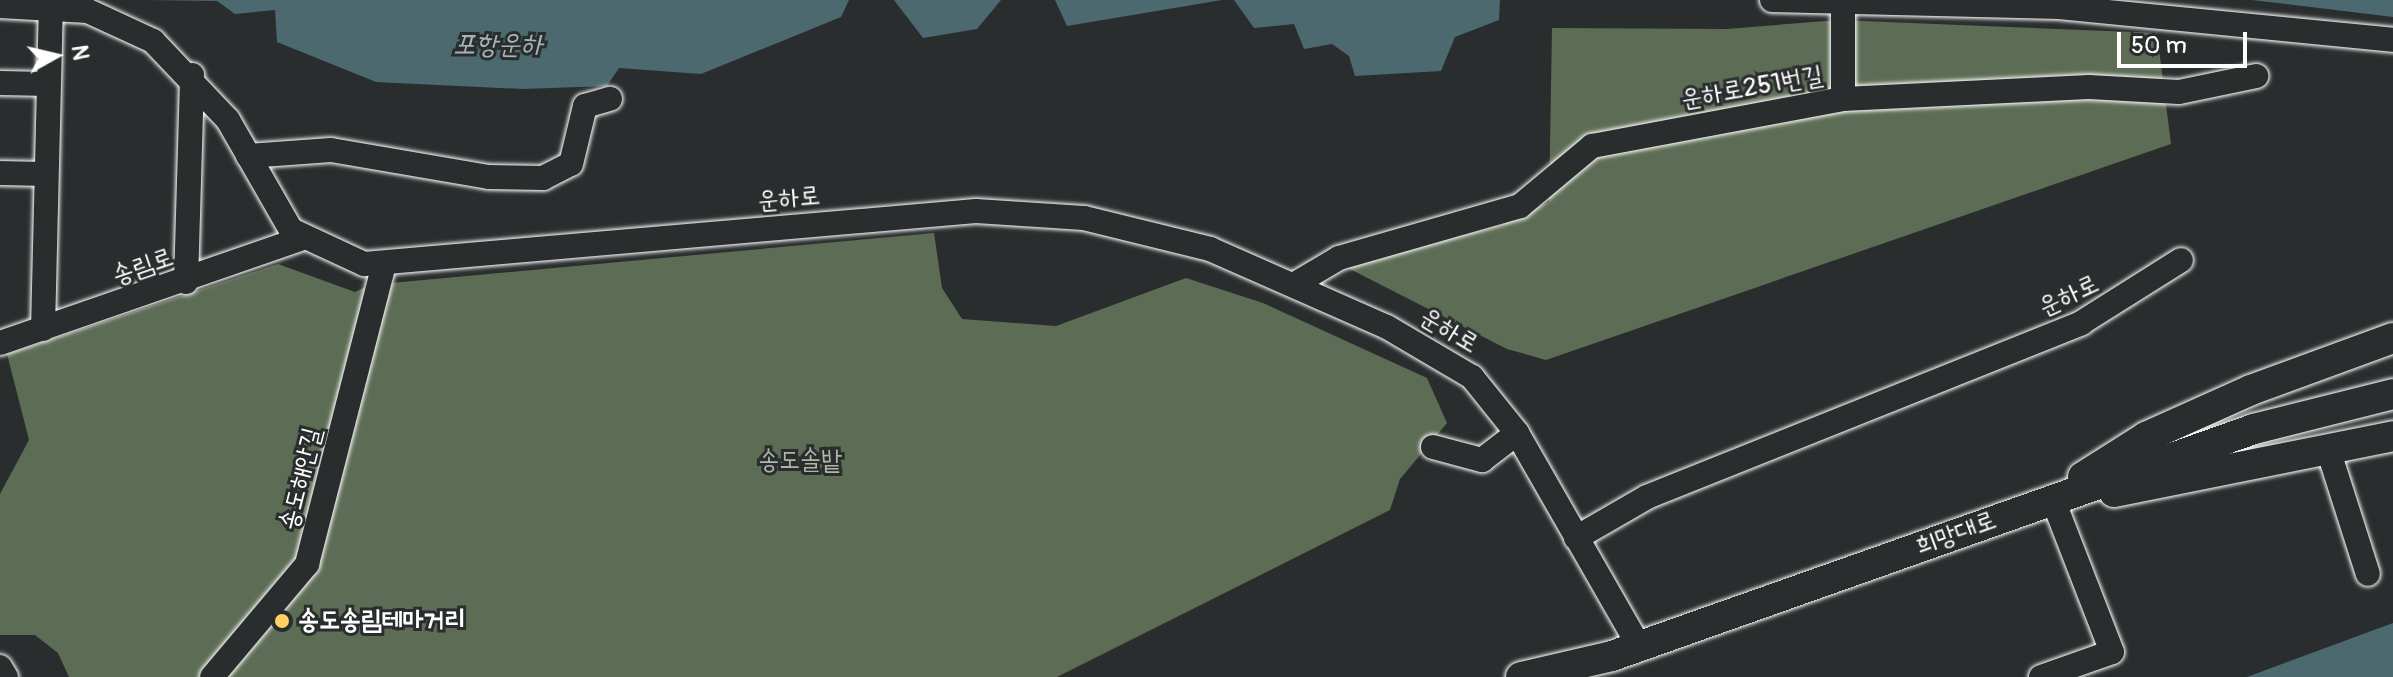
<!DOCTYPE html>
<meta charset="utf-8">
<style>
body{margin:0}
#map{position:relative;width:2393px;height:677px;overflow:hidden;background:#2a2d2e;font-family:Pangolin,"Poor Story",sans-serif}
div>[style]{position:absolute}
.green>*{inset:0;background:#5d6c54}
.water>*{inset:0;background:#4c6970}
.roads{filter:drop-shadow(0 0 2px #fff) drop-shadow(0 0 2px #fff)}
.minor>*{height:24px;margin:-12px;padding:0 12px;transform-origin:12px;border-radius:12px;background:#2a2d2e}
.major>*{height:30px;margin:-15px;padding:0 15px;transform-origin:15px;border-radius:15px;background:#2a2d2e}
.dots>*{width:22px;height:22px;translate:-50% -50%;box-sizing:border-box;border:4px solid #2a2d2e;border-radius:50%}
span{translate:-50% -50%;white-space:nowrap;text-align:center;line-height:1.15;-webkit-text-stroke:6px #2a2d2e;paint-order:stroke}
.street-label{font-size:26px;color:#fff}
.park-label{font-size:26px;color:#aeb6aa}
.poi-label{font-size:26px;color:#fff;font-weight:700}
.left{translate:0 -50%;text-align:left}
.water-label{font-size:28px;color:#a6b4b8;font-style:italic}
.north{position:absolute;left:16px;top:16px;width:80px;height:80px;-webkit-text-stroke:6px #2a2d2e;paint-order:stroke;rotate:82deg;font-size:22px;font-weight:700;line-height:32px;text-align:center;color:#fff}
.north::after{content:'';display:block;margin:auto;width:28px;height:36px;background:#fff;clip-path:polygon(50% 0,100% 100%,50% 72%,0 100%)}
.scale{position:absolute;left:2117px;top:32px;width:130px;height:36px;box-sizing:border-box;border:4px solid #fff;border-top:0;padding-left:10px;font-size:24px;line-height:28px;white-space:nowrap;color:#fff;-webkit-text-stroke:6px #2a2d2e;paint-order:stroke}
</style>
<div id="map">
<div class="green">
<div style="clip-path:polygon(1838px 20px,2157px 33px,2171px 144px,1546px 360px,1507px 349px,1342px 265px,1500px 226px,1549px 202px,1552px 28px,1727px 29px)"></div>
<div style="clip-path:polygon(934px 233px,942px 288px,962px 319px,1056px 326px,1186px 278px,1263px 303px,1427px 378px,1447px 423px,1400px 479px,1390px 510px,1057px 677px,69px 677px,58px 653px,35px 635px,0 635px,0 494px,29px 440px,7px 354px,278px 264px,355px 292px,369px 285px)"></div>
</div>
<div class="water">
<div style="clip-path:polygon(146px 0,849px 0,841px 17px,701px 74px,619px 68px,607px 86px,523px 89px,376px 82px,277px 42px,275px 10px,235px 14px,217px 1px)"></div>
<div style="clip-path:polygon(894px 0,1001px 0,977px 29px,923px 38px)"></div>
<div style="clip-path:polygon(1055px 0,1222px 0,1067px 26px)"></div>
<div style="clip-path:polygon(1234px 0,1500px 0,1499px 20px,1455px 37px,1441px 71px,1355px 76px,1349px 56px,1332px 44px,1304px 49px,1294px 24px,1254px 28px)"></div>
<div style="clip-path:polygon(2252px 0,2393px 0,2393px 17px)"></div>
<div style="clip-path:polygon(2393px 623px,2393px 677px,2247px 677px)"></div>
</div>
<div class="roads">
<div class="minor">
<div style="left:1772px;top:0;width:286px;rotate:1.4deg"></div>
<div style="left:2058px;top:7px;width:337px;rotate:5.6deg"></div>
<div style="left:1843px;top:2px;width:97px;rotate:90deg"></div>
<div style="left:0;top:6px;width:88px;rotate:3.3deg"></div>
<div style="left:88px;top:11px;width:72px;rotate:24.8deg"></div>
<div style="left:153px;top:41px;width:109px;rotate:46.5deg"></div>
<div style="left:228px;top:120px;width:127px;rotate:60.2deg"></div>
<div style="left:291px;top:230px;width:81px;rotate:25deg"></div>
<div style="left:364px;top:264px;width:614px;rotate:-4.95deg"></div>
<div style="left:976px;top:211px;width:108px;rotate:3.7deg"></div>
<div style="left:1084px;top:218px;width:130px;rotate:13.8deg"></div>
<div style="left:1210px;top:249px;width:193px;rotate:23.8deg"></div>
<div style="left:1387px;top:327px;width:99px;rotate:30.5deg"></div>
<div style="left:1472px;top:377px;width:72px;rotate:51.2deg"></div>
<div style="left:1517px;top:433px;width:245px;rotate:60.2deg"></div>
<div style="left:0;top:83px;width:48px;rotate:1.2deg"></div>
<div style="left:248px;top:156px;width:83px;rotate:-4.1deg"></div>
<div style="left:331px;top:150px;width:160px;rotate:9.7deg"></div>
<div style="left:489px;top:177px;width:54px;rotate:1.1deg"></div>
<div style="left:543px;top:178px;width:31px;rotate:-27deg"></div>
<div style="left:571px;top:164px;width:60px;rotate:-76.4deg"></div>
<div style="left:585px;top:106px;width:26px;rotate:-16deg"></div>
<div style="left:0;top:173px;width:45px;rotate:1.3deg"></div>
<div style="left:186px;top:282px;width:207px;rotate:-88.3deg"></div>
<div style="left:1295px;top:284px;width:51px;rotate:-30.6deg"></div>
<div style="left:1339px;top:258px;width:188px;rotate:-16deg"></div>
<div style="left:1520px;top:206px;width:94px;rotate:-39.8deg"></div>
<div style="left:1592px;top:146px;width:255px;rotate:-10.6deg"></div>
<div style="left:1843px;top:99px;width:246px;rotate:-2.8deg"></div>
<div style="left:2089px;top:87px;width:90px;rotate:3.2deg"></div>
<div style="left:2179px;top:92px;width:79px;rotate:-11.7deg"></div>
<div style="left:43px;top:329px;width:322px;rotate:-88.6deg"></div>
<div style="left:0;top:343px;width:318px;rotate:-19.1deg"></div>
<div style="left:1433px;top:447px;width:51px;rotate:14.9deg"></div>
<div style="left:1482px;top:460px;width:44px;rotate:-37.6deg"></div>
<div style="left:2328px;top:449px;width:131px;rotate:72.3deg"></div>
<div style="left:1576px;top:538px;width:82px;rotate:-30deg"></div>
<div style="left:1647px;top:497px;width:468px;rotate:-21.8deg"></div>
<div style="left:2081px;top:323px;width:118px;rotate:-32.2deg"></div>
<div style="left:0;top:667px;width:12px;rotate:59deg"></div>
<div style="left:212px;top:677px;width:148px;rotate:-49.9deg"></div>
<div style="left:307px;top:564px;width:309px;rotate:-75.6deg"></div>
<div style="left:2041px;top:677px;width:75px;rotate:-19.4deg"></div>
<div style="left:2112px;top:652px;width:163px;rotate:-111.2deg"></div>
</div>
<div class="major">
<div style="left:2083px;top:477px;width:75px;rotate:-32.4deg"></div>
<div style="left:2146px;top:437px;width:115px;rotate:-24.1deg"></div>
<div style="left:2251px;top:390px;width:151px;rotate:-20.1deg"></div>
<div style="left:2114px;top:492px;width:285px;rotate:-11.3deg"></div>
<div style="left:1521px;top:677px;width:93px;rotate:-13deg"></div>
<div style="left:1612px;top:656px;width:681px;rotate:-19.47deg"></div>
<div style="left:2254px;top:429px;width:143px;rotate:-14.1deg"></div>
</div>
</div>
<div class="dots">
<div style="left:282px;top:621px;background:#ffd166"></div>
</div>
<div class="street-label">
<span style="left:1752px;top:88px;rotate:-10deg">운하로251번길</span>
<span style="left:789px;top:199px;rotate:-5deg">운하로</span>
<span style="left:143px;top:267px;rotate:-19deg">송림로</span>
<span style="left:2069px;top:296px;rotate:-25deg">운하로</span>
<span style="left:1449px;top:331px;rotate:31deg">운하로</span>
<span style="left:301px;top:479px;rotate:-76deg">송도해안길</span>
<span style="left:1956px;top:534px;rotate:-20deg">희망대로</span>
</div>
<div class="park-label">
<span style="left:800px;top:461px">송도솔밭</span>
</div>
<div class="poi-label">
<span class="left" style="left:298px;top:621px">송도송림테마거리</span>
</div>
<div class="water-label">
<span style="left:498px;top:45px">포항운하</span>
</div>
<div class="north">N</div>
<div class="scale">50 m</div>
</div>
